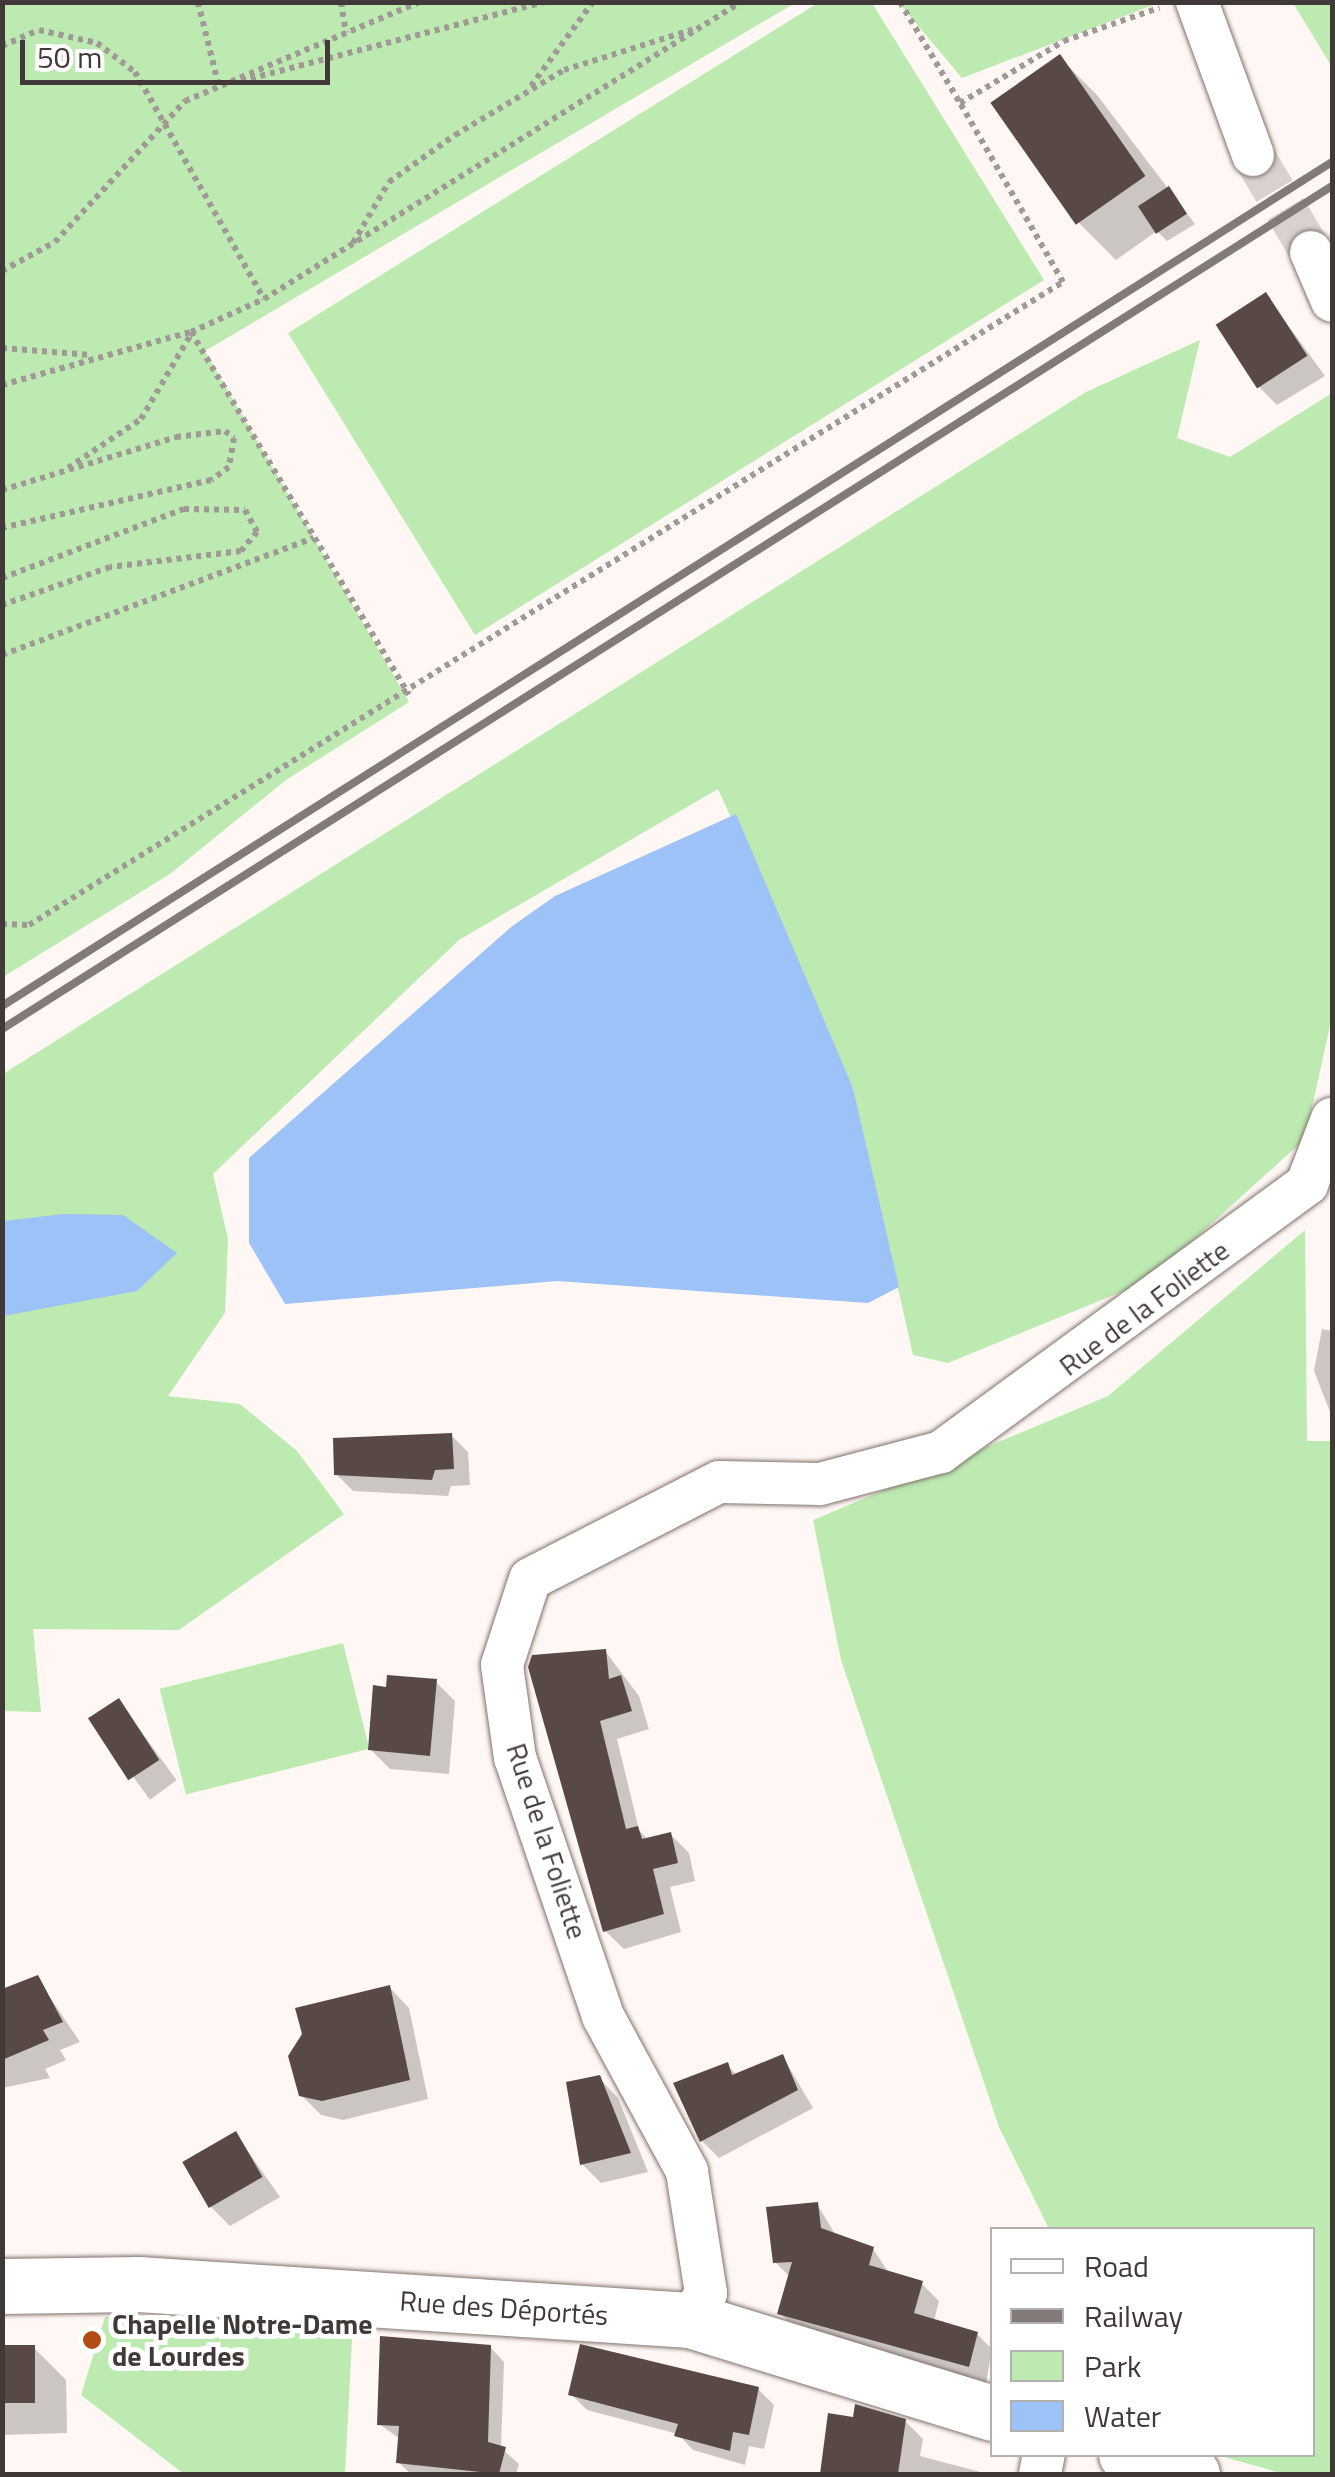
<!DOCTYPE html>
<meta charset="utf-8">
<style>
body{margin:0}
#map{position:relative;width:1335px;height:2477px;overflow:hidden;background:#fef7f4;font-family:"Titillium Web",sans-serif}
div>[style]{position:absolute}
.green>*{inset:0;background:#bceab1;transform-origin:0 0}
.water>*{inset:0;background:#9cc2f7}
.shadow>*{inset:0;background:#0003;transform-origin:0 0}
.building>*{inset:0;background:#584944;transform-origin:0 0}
.street-tunnel>*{height:42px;margin-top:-21px;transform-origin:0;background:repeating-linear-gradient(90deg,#d8d1ce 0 42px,transparent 0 63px)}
.path>*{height:6px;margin-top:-3px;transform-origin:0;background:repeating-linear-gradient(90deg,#a09996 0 5px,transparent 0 10px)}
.roads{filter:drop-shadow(0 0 2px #81716b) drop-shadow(0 0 2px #81716b)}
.street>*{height:42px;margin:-21px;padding:0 21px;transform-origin:21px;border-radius:21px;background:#fff}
.secondary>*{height:55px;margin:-27.5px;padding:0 27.5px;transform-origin:27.5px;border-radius:27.5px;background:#fff}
.rail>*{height:8px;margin:-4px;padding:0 4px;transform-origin:4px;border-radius:4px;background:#827a78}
.dots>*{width:28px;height:28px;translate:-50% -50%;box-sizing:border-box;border:5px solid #fff;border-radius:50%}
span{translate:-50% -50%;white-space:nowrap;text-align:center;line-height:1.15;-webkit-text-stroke:10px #fff;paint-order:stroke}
.street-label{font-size:28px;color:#413937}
.poi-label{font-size:28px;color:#413937;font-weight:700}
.left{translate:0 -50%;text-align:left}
.frame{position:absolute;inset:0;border:5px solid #413937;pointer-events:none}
.legend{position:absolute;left:990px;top:2227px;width:325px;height:230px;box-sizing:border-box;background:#fff;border:2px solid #b3b0af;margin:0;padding:12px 18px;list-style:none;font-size:30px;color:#413937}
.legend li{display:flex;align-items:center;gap:20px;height:50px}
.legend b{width:50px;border:2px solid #b3b0af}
.scale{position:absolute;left:20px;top:40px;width:310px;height:45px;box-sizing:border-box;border:5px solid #413937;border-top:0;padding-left:12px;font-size:30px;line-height:35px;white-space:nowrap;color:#413937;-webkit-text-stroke:8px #fff;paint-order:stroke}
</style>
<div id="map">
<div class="green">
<div style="clip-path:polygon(3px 2px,795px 3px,205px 351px,409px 702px,286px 780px,170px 874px,3px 977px)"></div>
<div style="clip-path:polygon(1161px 2px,962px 78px,899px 3px,899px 2px)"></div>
<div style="clip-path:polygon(818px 3px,872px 3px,1044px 280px,475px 635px,288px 333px)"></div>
<div style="clip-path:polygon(1293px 3px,1332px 3px,1332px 67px,1321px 49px)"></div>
<div style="clip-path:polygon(1200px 340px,1177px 438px,1230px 457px,1332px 393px,1332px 1017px,1305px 1139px,1148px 1281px,948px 1363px,913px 1355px,853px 1088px,718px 789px,459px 940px,213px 1174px,228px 1239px,225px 1313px,168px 1396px,240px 1404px,297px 1451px,344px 1514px,179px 1630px,33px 1629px,41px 1712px,3px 1711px,3px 1074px,1086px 392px)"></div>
<div style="clip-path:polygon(1305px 1230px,1307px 1441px,1332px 1441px,1332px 2474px,1284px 2474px,1217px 2455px,1312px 2454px,1312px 2230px,1049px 2229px,999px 2127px,841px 1660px,813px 1520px,1108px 1396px)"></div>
<div style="left:343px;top:1643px;width:109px;height:189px;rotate:76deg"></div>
<div style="clip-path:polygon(105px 2317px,353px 2320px,345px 2474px,184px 2474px,81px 2395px)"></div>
</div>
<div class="water">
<div style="clip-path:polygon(736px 814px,853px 1088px,899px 1287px,868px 1303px,557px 1281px,285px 1304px,249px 1243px,249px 1158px,511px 927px,555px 896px)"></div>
<div style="clip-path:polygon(63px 1214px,123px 1215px,177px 1253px,137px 1291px,3px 1316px,3px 1221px)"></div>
</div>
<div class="shadow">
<div style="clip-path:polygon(1060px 58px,1097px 95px,1195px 224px,1167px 241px,1157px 231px,1116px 260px,1079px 223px)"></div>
<div style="clip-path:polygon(1266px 295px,1325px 376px,1277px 405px,1258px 386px)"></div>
<div style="clip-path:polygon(1322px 1329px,1332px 1331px,1332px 1417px,1314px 1371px)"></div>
<div style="clip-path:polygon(451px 1435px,468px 1452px,470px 1485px,451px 1486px,448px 1496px,353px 1491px,336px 1474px)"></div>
<div style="clip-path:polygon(605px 1651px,639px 1696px,649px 1729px,617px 1739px,639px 1830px,648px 1840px,670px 1834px,689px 1853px,695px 1881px,670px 1887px,681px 1932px,624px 1949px,605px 1931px,530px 1667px)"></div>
<div style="clip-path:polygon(436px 1682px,455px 1701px,449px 1774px,390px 1769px,370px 1749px,388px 1689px)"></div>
<div style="left:119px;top:1701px;width:98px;height:33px;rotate:54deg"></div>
<div style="clip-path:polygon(37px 1978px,80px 2042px,60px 2050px,66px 2060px,45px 2069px,50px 2078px,2px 2088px,2px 1992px)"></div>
<div style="clip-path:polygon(390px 1988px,409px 2008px,428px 2099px,343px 2120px,321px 2115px,301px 2095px)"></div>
<div style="clip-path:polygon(783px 2057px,813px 2108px,719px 2158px,702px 2141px,727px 2065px,738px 2076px)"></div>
<div style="clip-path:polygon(599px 2078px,618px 2098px,648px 2172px,601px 2183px,582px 2164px)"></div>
<div style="clip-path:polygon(236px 2134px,280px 2197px,230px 2226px,211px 2207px)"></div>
<div style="clip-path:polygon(817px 2204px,836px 2236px,873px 2249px,889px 2273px,921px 2283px,939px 2301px,934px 2321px,977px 2334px,992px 2349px,986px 2383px,798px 2331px,780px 2313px,790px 2277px,775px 2262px)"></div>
<div style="clip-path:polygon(490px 2347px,504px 2362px,501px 2448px,519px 2464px,516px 2474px,411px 2474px,398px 2462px,400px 2439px,379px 2424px)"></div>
<div style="clip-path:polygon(2px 2348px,34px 2348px,66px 2380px,67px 2433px,2px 2435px)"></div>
<div style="clip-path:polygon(758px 2389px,774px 2405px,764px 2449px,749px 2446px,745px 2465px,693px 2450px,678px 2434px,587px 2410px,571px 2394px)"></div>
<div style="clip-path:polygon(830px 2416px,905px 2421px,923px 2439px,920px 2456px,988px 2474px,823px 2474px)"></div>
</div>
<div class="building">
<div style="left:1060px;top:54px;width:149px;height:85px;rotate:55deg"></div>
<div style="left:1169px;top:186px;width:33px;height:37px;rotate:57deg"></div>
<div style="left:1266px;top:292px;width:76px;height:60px;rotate:57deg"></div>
<div style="clip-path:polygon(452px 1433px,454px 1469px,435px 1470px,432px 1480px,334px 1475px,333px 1438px)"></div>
<div style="clip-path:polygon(606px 1649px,609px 1679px,621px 1675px,632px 1711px,600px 1721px,626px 1829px,638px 1826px,642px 1839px,671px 1832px,678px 1863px,653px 1869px,664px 1914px,603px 1932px,528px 1667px,532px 1655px)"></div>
<div style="clip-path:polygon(387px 1675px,437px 1679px,430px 1756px,368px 1750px,373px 1685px,386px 1687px)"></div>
<div style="left:119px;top:1698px;width:74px;height:37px;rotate:57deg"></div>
<div style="clip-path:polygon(38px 1975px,63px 2022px,43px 2030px,49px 2040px,2px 2060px,2px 1989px)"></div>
<div style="clip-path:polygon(390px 1985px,410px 2080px,322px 2101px,299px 2096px,288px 2056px,302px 2034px,295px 2008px)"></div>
<div style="clip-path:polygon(783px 2054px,798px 2090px,700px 2142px,673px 2083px,728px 2062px,732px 2075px)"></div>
<div style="clip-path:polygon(600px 2075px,631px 2153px,580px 2165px,566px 2082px)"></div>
<div style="left:236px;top:2131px;width:53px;height:62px;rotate:60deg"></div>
<div style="clip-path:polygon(818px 2202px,821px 2228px,874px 2247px,869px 2265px,923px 2281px,914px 2313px,978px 2332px,969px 2367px,777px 2314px,792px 2262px,773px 2263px,766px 2207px)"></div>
<div style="clip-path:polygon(380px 2336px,491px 2345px,488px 2442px,506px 2447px,499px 2474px,396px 2463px,399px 2426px,377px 2425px)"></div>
<div style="clip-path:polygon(580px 2344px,759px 2387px,749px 2435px,733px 2432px,730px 2451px,674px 2436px,678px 2424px,568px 2395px)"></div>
<div style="left:2px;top:2345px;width:33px;height:58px"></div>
<div style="clip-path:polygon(855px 2404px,906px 2419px,898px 2474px,820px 2474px,828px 2413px,853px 2417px)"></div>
</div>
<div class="street-tunnel">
<div style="left:1253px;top:155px;width:113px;rotate:59.1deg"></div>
</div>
<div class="path">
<div style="left:198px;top:2px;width:88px;rotate:76.1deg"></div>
<div style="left:341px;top:2px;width:31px;rotate:81deg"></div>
<div style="left:900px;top:2px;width:117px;rotate:59.3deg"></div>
<div style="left:2px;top:46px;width:40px;rotate:-23.4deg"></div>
<div style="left:39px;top:30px;width:59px;rotate:12.6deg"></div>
<div style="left:97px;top:43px;width:48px;rotate:37.3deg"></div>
<div style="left:135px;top:72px;width:261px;rotate:60.4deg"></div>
<div style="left:241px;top:81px;width:314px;rotate:-14.6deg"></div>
<div style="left:531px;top:86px;width:104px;rotate:-53.6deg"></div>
<div style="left:353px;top:243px;width:71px;rotate:-59.5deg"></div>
<div style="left:389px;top:182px;width:81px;rotate:-35.5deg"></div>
<div style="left:455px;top:135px;width:127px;rotate:-30.8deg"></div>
<div style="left:564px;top:70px;width:143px;rotate:-17.5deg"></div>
<div style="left:2px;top:271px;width:60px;rotate:-28.7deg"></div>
<div style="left:55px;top:242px;width:192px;rotate:-47.3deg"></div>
<div style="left:185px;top:101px;width:254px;rotate:-22.9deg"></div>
<div style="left:191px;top:332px;width:423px;rotate:59deg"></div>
<div style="left:2px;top:348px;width:89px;rotate:4.5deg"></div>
<div style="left:2px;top:385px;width:196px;rotate:-15.7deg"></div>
<div style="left:191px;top:332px;width:80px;rotate:-24.3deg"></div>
<div style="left:264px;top:299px;width:562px;rotate:-31.91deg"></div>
<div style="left:68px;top:468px;width:88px;rotate:-33.9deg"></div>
<div style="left:141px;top:419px;width:99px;rotate:-59.5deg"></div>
<div style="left:2px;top:490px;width:182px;rotate:-16.9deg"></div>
<div style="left:176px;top:437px;width:49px;rotate:-7deg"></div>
<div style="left:225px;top:431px;width:11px;rotate:38deg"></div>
<div style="left:234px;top:438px;width:29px;rotate:100deg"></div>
<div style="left:229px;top:467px;width:22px;rotate:144deg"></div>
<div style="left:211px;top:480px;width:214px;rotate:167.1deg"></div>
<div style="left:2px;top:578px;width:195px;rotate:-20.8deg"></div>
<div style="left:184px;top:509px;width:61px;rotate:0.9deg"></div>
<div style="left:245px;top:510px;width:25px;rotate:61deg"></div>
<div style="left:257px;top:532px;width:25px;rotate:130deg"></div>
<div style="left:241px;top:551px;width:132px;rotate:173deg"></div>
<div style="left:110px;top:567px;width:114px;rotate:160.6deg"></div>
<div style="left:2px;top:655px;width:333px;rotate:-20.6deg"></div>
<div style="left:2px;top:924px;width:27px;rotate:2deg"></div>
<div style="left:29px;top:925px;width:1218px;rotate:-31.88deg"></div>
<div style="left:1063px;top:282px;width:207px;rotate:-119.9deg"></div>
<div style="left:960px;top:103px;width:121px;rotate:-30.8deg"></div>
<div style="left:1064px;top:41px;width:101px;rotate:-19.2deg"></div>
</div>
<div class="roads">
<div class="street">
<div style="left:1197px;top:2px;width:163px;rotate:69.9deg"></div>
<div style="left:1311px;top:252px;width:53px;rotate:66.8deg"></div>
<div style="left:690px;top:2320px;width:31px;rotate:-59deg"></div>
<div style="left:706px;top:2293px;width:123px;rotate:-98.9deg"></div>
<div style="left:687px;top:2171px;width:176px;rotate:-118.5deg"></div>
<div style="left:603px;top:2016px;width:273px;rotate:-108.8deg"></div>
<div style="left:515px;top:1758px;width:94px;rotate:-98deg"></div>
<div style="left:502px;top:1665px;width:90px;rotate:-72deg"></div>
<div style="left:530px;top:1579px;width:212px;rotate:-27.2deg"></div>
<div style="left:719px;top:1482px;width:101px;rotate:1.1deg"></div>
<div style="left:820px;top:1484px;width:125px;rotate:-14.8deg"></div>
<div style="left:941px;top:1452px;width:454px;rotate:-36.2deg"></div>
<div style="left:1307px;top:1184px;width:70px;rotate:-69deg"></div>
<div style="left:1040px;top:2474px;width:20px;rotate:-79deg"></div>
</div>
<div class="secondary">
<div style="left:2px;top:2286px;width:136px;rotate:-0.8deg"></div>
<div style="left:138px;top:2284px;width:553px;rotate:3.73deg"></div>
<div style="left:690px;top:2320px;width:316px;rotate:17.1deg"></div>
<div style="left:1126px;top:2454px;width:69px;rotate:16.9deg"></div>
</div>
</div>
<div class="rail">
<div style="left:2px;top:1006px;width:1575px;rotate:-32.4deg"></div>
<div style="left:2px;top:1029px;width:1575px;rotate:-32.37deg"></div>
</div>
<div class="dots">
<div style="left:92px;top:2340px;background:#af4d12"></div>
</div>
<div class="street-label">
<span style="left:1144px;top:1308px;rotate:-37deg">Rue de la Foliette</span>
<span style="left:547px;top:1841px;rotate:72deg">Rue de la Foliette</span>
<span style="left:504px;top:2308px;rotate:4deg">Rue des Déportés</span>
</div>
<div class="poi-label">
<span class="left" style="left:112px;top:2340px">Chapelle Notre-Dame<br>de Lourdes</span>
</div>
<div class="frame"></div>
<ul class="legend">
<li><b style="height:12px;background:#fff"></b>Road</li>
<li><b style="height:12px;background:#827a78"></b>Railway</li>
<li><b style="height:28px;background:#bceab1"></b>Park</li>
<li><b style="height:28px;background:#9cc2f7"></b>Water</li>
</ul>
<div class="scale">50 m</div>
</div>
